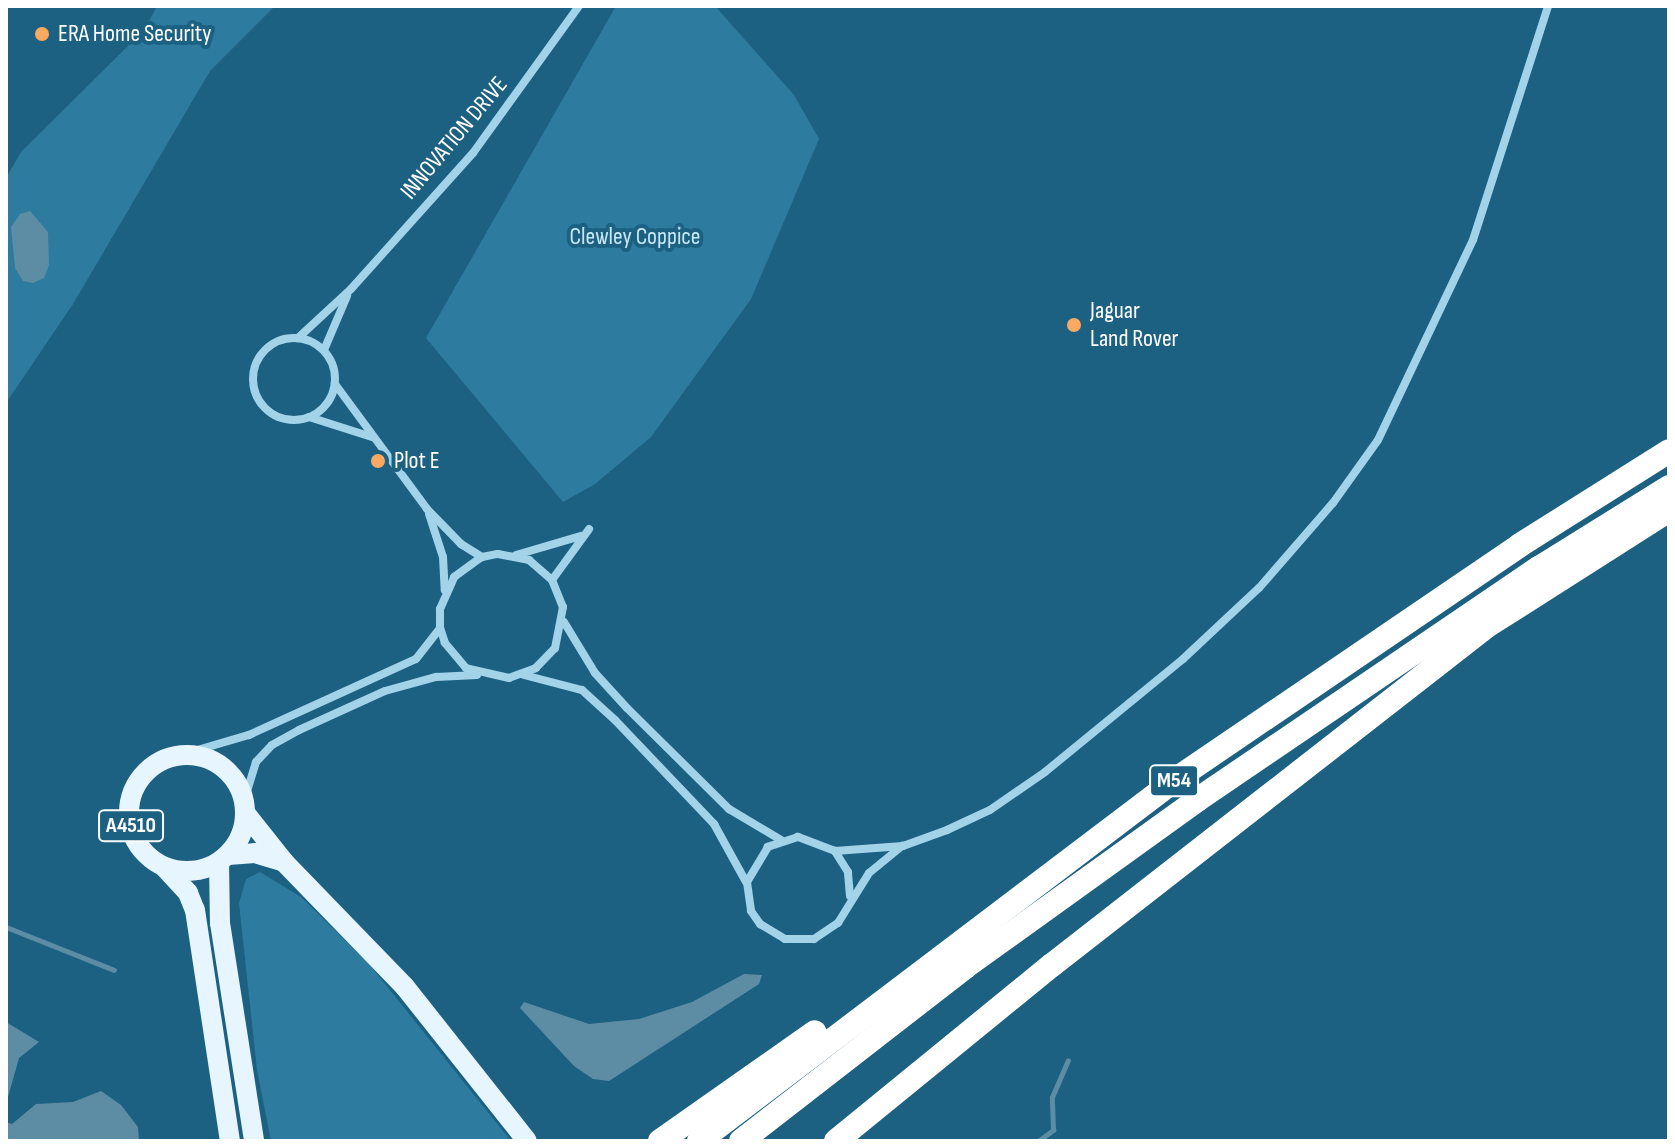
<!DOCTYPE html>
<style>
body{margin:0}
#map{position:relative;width:1675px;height:1147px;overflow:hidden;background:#1d6182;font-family:"Sofia Sans Condensed",sans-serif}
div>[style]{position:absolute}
.green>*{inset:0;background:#2d7b9e}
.water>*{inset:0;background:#5d8da4}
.stream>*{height:5px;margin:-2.5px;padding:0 2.5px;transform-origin:2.5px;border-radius:2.5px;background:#5d8da4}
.street>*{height:8px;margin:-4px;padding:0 4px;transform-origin:4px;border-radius:4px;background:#a3d3e9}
.street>.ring{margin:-4px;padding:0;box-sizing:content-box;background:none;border:8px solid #a3d3e9;border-radius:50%}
.primary>*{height:20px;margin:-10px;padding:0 10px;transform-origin:10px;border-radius:10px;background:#e6f5fe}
.primary>.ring{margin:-10px;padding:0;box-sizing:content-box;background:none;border:20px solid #e6f5fe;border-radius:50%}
.highway>*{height:24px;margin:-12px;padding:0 12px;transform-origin:12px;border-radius:12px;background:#fff}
.dots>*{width:22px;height:22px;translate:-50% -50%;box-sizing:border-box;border:4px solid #1d6182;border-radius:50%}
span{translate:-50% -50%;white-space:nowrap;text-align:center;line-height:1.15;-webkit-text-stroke:8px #1d6182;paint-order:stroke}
.shield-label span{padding:2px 6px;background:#1d6182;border:2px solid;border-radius:6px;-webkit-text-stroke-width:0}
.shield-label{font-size:22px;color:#fff;font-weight:700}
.poi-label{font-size:24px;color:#fff}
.left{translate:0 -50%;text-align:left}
.street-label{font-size:24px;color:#fff}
.park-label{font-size:24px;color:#c7e8f7}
.frame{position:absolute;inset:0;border:8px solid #fff;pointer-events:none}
</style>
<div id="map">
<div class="green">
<div style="clip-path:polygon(157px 6px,275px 6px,210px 71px,73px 304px,6px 403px,6px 178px,21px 152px,145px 29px)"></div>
<div style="clip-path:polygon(616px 6px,715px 6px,794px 95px,819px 139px,751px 299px,651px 437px,595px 484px,563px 502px,426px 338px)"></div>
<div style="clip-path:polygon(260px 872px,301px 897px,369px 964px,511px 1141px,271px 1141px,257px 1070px,239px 903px,246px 879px)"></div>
</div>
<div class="water">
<div style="clip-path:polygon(30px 211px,48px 232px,49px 265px,44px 278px,33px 283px,23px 281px,15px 268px,11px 227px,20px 214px)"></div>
<div style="clip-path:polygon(744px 974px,762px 975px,759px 984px,609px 1081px,593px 1079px,574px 1066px,520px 1008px,524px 1002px,589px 1024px,639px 1019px,692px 1002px)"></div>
<div style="clip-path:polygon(6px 1022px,39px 1042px,19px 1058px,6px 1104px)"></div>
<div style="clip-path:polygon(101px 1091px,121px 1105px,138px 1127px,139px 1141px,6px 1141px,6px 1122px,12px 1124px,36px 1104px,73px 1102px)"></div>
</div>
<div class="stream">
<div style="left:6px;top:927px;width:116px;rotate:21.7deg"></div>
<div style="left:1038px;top:1141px;width:19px;rotate:-36deg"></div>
<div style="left:1053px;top:1130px;width:33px;rotate:-92deg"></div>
<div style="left:1052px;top:1097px;width:40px;rotate:-66.6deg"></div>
</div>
<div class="street">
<div style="left:298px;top:338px;width:72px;rotate:-42.8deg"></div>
<div style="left:351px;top:289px;width:183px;rotate:-48.1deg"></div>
<div style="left:473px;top:153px;width:181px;rotate:-54.2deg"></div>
<div class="ring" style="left:253px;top:338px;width:74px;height:74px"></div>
<div style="left:324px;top:350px;width:59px;rotate:-66.9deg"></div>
<div style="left:335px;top:384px;width:155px;rotate:53.6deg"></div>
<div style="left:427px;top:509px;width:49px;rotate:45.8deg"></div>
<div style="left:461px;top:544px;width:25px;rotate:32deg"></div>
<div style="left:309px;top:417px;width:66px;rotate:17.6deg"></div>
<div style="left:429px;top:514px;width:45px;rotate:72deg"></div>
<div style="left:443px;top:557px;width:33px;rotate:87deg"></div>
<div style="left:516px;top:555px;width:68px;rotate:-16.3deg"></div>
<div style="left:552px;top:580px;width:63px;rotate:-54deg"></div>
<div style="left:564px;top:622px;width:60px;rotate:58.7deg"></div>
<div style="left:595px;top:673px;width:47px;rotate:47.6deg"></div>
<div style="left:627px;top:708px;width:144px;rotate:44.7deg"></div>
<div style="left:729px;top:809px;width:61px;rotate:30.8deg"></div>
<div style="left:524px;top:675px;width:60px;rotate:14.5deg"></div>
<div style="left:582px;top:690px;width:45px;rotate:42.3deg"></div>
<div style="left:615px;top:720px;width:144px;rotate:46.4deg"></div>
<div style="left:714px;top:824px;width:66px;rotate:61.1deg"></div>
<div style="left:177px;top:756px;width:75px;rotate:-16.3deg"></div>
<div style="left:249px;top:735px;width:183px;rotate:-24.5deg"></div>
<div style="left:416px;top:659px;width:39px;rotate:-52deg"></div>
<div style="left:440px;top:628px;width:19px;rotate:-90deg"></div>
<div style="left:440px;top:609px;width:35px;rotate:-66deg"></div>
<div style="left:454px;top:577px;width:34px;rotate:-36deg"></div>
<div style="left:482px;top:557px;width:16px;rotate:-11deg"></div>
<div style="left:498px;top:554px;width:32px;rotate:11deg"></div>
<div style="left:529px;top:560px;width:30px;rotate:41deg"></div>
<div style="left:552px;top:580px;width:29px;rotate:68deg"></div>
<div style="left:563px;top:607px;width:42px;rotate:101deg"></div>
<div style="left:555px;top:648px;width:28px;rotate:134deg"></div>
<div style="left:536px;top:668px;width:29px;rotate:160deg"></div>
<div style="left:509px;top:678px;width:44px;rotate:-166.9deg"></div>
<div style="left:466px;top:668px;width:33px;rotate:-130deg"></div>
<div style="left:445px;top:643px;width:16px;rotate:-108deg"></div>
<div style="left:244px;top:801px;width:41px;rotate:-72.9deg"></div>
<div style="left:256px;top:762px;width:23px;rotate:-47deg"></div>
<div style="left:272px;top:745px;width:31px;rotate:-29deg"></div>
<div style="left:299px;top:730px;width:94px;rotate:-24.4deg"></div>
<div style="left:385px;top:691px;width:53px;rotate:-15.4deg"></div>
<div style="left:436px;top:677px;width:41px;rotate:-2.8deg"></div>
<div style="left:835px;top:851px;width:68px;rotate:-4.2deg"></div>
<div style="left:903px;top:846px;width:47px;rotate:-20deg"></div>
<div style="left:947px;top:830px;width:47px;rotate:-24.9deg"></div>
<div style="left:990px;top:810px;width:67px;rotate:-34.6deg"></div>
<div style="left:1045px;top:772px;width:178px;rotate:-39.3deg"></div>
<div style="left:1183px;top:659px;width:104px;rotate:-43.1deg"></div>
<div style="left:1259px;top:588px;width:113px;rotate:-49deg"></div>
<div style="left:1333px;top:503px;width:77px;rotate:-54.5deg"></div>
<div style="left:1378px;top:440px;width:221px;rotate:-64.6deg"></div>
<div style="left:1473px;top:240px;width:246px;rotate:-72.2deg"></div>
<div style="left:850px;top:896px;width:24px;rotate:-95deg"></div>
<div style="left:848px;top:872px;width:25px;rotate:-122deg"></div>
<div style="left:835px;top:851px;width:40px;rotate:-159deg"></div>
<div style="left:798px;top:837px;width:32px;rotate:162deg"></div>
<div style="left:768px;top:847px;width:41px;rotate:121deg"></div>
<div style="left:747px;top:882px;width:29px;rotate:82deg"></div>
<div style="left:751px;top:911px;width:16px;rotate:55deg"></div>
<div style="left:760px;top:924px;width:29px;rotate:31deg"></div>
<div style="left:785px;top:939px;width:29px"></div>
<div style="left:814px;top:939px;width:29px;rotate:-34deg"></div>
<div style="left:838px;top:923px;width:59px;rotate:-58.2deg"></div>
<div style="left:869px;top:873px;width:43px;rotate:-39.3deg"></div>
</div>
<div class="primary">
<div class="ring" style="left:129px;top:755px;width:96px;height:96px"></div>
<div style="left:246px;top:814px;width:61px;rotate:51.6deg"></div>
<div style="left:284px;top:862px;width:174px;rotate:45.9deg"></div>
<div style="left:405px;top:987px;width:196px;rotate:51.6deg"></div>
<div style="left:228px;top:855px;width:27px;rotate:-4deg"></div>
<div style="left:255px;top:853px;width:30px;rotate:17deg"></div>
<div style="left:219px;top:862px;width:61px;rotate:89.1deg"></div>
<div style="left:220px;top:923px;width:221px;rotate:81.1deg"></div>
<div style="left:165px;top:868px;width:34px;rotate:47deg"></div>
<div style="left:188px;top:893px;width:18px;rotate:68deg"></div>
<div style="left:195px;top:910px;width:234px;rotate:81.4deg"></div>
</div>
<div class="highway">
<div style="left:660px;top:1141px;width:189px;rotate:-35.1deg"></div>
<div style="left:699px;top:1141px;width:602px;rotate:-37.17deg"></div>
<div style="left:1179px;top:777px;width:412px;rotate:-34.2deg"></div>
<div style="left:1520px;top:545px;width:176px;rotate:-32.2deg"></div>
<div style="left:741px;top:1141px;width:284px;rotate:-37.8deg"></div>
<div style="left:965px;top:967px;width:286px;rotate:-35.7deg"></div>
<div style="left:1197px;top:800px;width:413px;rotate:-34.2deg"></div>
<div style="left:1539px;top:568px;width:153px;rotate:-31.9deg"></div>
<div style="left:836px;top:1141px;width:279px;rotate:-39.2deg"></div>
<div style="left:1052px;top:965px;width:551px;rotate:-37.93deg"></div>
<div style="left:1487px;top:626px;width:216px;rotate:-32.5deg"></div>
</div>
<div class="dots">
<div style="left:42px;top:34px;background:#f9a961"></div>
<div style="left:1074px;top:325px;background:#f9a961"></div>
<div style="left:378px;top:461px;background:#f9a961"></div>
</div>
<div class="shield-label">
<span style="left:1174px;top:781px">M54</span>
<span style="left:131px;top:826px">A4510</span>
</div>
<div class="poi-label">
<span class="left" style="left:58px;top:34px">ERA Home Security</span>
<span class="left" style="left:1090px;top:325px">Jaguar<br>Land Rover</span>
<span class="left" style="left:394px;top:461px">Plot E</span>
</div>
<div class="street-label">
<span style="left:454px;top:138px;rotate:-50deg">INNOVATION DRIVE</span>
</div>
<div class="park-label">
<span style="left:635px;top:237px">Clewley Coppice</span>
</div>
<div class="frame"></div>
</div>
